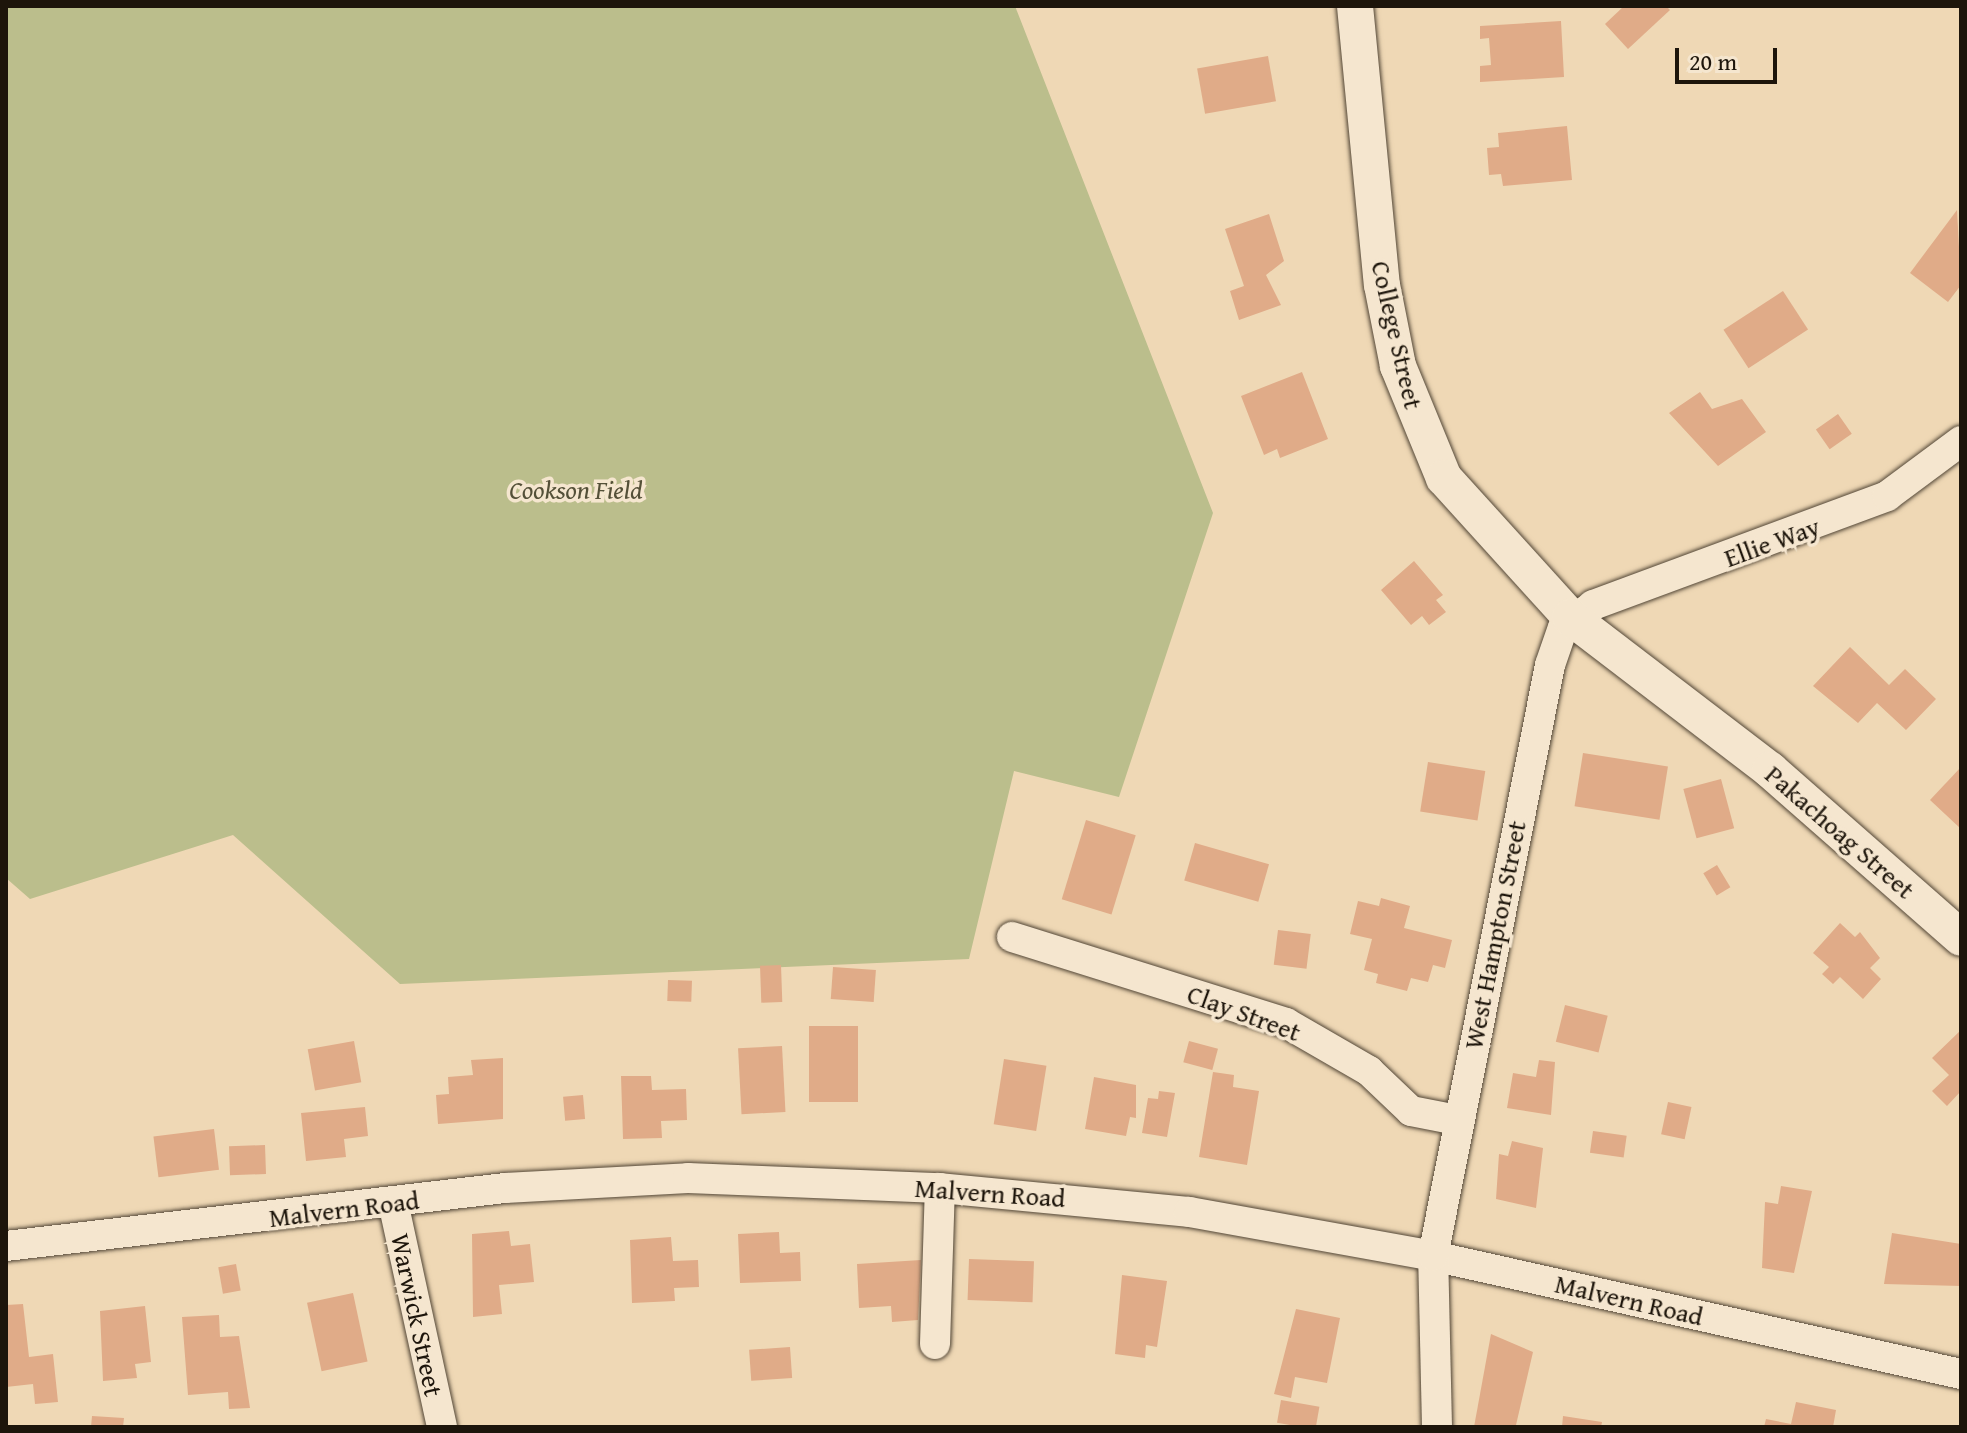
<!DOCTYPE html>
<style>
body{margin:0}
#map{position:relative;width:1967px;height:1433px;overflow:hidden;background:#efd8b5;font-family:"Gentium Book Plus",serif}
div>[style]{position:absolute}
.green>*{inset:0;background:#bbbe8c}
.building>*{inset:0;background:#e0ab88;transform-origin:0 0}
.roads{filter:drop-shadow(0 0 2px #524636) drop-shadow(0 0 2px #524636)}
.minor>*{height:30px;margin:-15px;padding:0 15px;transform-origin:15px;border-radius:15px;background:#f5e6cf}
.tertiary>*{height:36px;margin:-18px;padding:0 18px;transform-origin:18px;border-radius:18px;background:#f5e6cf}
span{translate:-50% -50%;white-space:nowrap;text-align:center;line-height:1.15;-webkit-text-stroke:7px #f5e6cf;paint-order:stroke}
.street-label{font-size:26px;color:#1d150b}
.park-label{font-size:26px;color:#545038;font-style:italic}
.frame{position:absolute;inset:0;border:8px solid #1d150b;pointer-events:none}
.scale{position:absolute;left:1675px;top:48px;width:102px;height:36px;box-sizing:border-box;border:4px solid #1d150b;border-top:0;padding-left:10px;font-size:24px;line-height:28px;white-space:nowrap;color:#1d150b;-webkit-text-stroke:6px #f5e6cf;paint-order:stroke}
</style>
<div id="map">
<div class="green">
<div style="clip-path:polygon(6px 6px,1015px 6px,1213px 513px,1119px 797px,1014px 771px,969px 959px,400px 984px,233px 835px,30px 899px,6px 878px)"></div>
</div>
<div class="building">
<div style="clip-path:polygon(1624px 6px,1666px 6px,1670px 10px,1628px 49px,1605px 24px)"></div>
<div style="clip-path:polygon(1561px 21px,1564px 77px,1480px 82px,1480px 66px,1491px 65px,1489px 38px,1480px 39px,1480px 26px)"></div>
<div style="left:1268px;top:56px;width:46px;height:72px;rotate:80deg"></div>
<div style="clip-path:polygon(1567px 126px,1572px 180px,1503px 186px,1501px 174px,1489px 175px,1487px 148px,1499px 147px,1498px 133px)"></div>
<div style="clip-path:polygon(1957px 210px,1961px 285px,1948px 302px,1910px 273px)"></div>
<div style="clip-path:polygon(1269px 214px,1284px 261px,1266px 275px,1281px 305px,1239px 320px,1230px 291px,1244px 286px,1225px 229px)"></div>
<div style="left:1783px;top:291px;width:46px;height:71px;rotate:57deg"></div>
<div style="clip-path:polygon(1302px 372px,1328px 439px,1280px 458px,1277px 449px,1264px 455px,1241px 396px)"></div>
<div style="clip-path:polygon(1700px 392px,1712px 409px,1742px 399px,1766px 432px,1718px 466px,1669px 413px)"></div>
<div style="left:1838px;top:414px;width:24px;height:27px;rotate:55deg"></div>
<div style="clip-path:polygon(1414px 561px,1443px 595px,1436px 600px,1446px 612px,1429px 625px,1422px 616px,1411px 625px,1381px 590px)"></div>
<div style="clip-path:polygon(1850px 647px,1889px 685px,1905px 669px,1936px 699px,1906px 730px,1877px 703px,1858px 723px,1813px 686px)"></div>
<div style="left:1583px;top:753px;width:86px;height:54px;rotate:9deg"></div>
<div style="left:1428px;top:762px;width:58px;height:50px;rotate:9deg"></div>
<div style="clip-path:polygon(1961px 767px,1961px 829px,1930px 800px)"></div>
<div style="left:1721px;top:779px;width:51px;height:39px;rotate:75deg"></div>
<div style="left:1086px;top:820px;width:52px;height:83px;rotate:17deg"></div>
<div style="left:1195px;top:843px;width:77px;height:39px;rotate:16deg"></div>
<div style="left:1717px;top:865px;width:26px;height:16px;rotate:59deg"></div>
<div style="clip-path:polygon(1381px 898px,1410px 906px,1404px 928px,1452px 940px,1445px 968px,1433px 965px,1428px 982px,1411px 978px,1407px 991px,1376px 983px,1378px 974px,1364px 970px,1372px 939px,1350px 934px,1358px 901px,1379px 906px)"></div>
<div style="clip-path:polygon(1840px 923px,1855px 937px,1860px 932px,1880px 958px,1870px 968px,1881px 979px,1863px 999px,1840px 977px,1833px 984px,1822px 974px,1829px 967px,1813px 953px)"></div>
<div style="left:1278px;top:930px;width:33px;height:35px;rotate:7deg"></div>
<div style="left:781px;top:965px;width:37px;height:21px;rotate:88deg"></div>
<div style="left:833px;top:967px;width:43px;height:32px;rotate:4deg"></div>
<div style="left:668px;top:980px;width:24px;height:21px;rotate:2deg"></div>
<div style="left:1565px;top:1005px;width:44px;height:38px;rotate:14deg"></div>
<div style="left:809px;top:1026px;width:49px;height:76px"></div>
<div style="clip-path:polygon(1961px 1030px,1961px 1091px,1947px 1106px,1932px 1091px,1949px 1075px,1932px 1058px)"></div>
<div style="left:354px;top:1041px;width:42px;height:47px;rotate:80deg"></div>
<div style="left:1189px;top:1041px;width:30px;height:22px;rotate:15deg"></div>
<div style="left:782px;top:1046px;width:66px;height:44px;rotate:87deg"></div>
<div style="clip-path:polygon(503px 1058px,503px 1119px,438px 1124px,436px 1095px,449px 1094px,448px 1077px,473px 1075px,471px 1060px)"></div>
<div style="left:1004px;top:1059px;width:43px;height:66px;rotate:9deg"></div>
<div style="clip-path:polygon(1539px 1060px,1555px 1062px,1551px 1115px,1507px 1108px,1513px 1073px,1536px 1077px)"></div>
<div style="clip-path:polygon(1213px 1072px,1234px 1075px,1233px 1087px,1259px 1091px,1247px 1165px,1199px 1157px)"></div>
<div style="clip-path:polygon(621px 1076px,651px 1076px,652px 1090px,686px 1089px,687px 1120px,661px 1121px,662px 1138px,623px 1139px)"></div>
<div style="clip-path:polygon(1094px 1077px,1136px 1085px,1136px 1118px,1130px 1117px,1126px 1136px,1085px 1129px)"></div>
<div style="clip-path:polygon(1159px 1091px,1175px 1093px,1167px 1137px,1142px 1133px,1148px 1098px,1158px 1099px)"></div>
<div style="left:583px;top:1095px;width:24px;height:20px;rotate:85deg"></div>
<div style="left:1668px;top:1102px;width:24px;height:33px;rotate:12deg"></div>
<div style="clip-path:polygon(365px 1107px,368px 1136px,344px 1139px,346px 1157px,306px 1161px,301px 1113px)"></div>
<div style="left:214px;top:1129px;width:41px;height:61px;rotate:83deg"></div>
<div style="left:1593px;top:1131px;width:34px;height:22px;rotate:8deg"></div>
<div style="clip-path:polygon(1512px 1141px,1543px 1148px,1536px 1208px,1496px 1199px,1499px 1154px,1508px 1156px)"></div>
<div style="left:265px;top:1145px;width:29px;height:36px;rotate:88deg"></div>
<div style="clip-path:polygon(1781px 1186px,1812px 1191px,1794px 1273px,1762px 1268px,1765px 1202px,1778px 1204px)"></div>
<div style="clip-path:polygon(509px 1231px,511px 1246px,530px 1244px,534px 1282px,499px 1285px,502px 1314px,473px 1317px,472px 1234px)"></div>
<div style="clip-path:polygon(779px 1232px,780px 1253px,800px 1252px,801px 1281px,740px 1283px,738px 1234px)"></div>
<div style="clip-path:polygon(1892px 1233px,1961px 1244px,1961px 1286px,1884px 1284px)"></div>
<div style="clip-path:polygon(671px 1237px,673px 1261px,698px 1260px,699px 1287px,674px 1288px,675px 1301px,632px 1303px,630px 1240px)"></div>
<div style="left:969px;top:1259px;width:65px;height:41px;rotate:2deg"></div>
<div style="clip-path:polygon(921px 1260px,918px 1320px,892px 1322px,891px 1306px,859px 1308px,857px 1264px)"></div>
<div style="left:236px;top:1264px;width:27px;height:18px;rotate:80deg"></div>
<div style="clip-path:polygon(1122px 1275px,1167px 1281px,1157px 1347px,1146px 1345px,1145px 1358px,1115px 1354px)"></div>
<div style="left:353px;top:1293px;width:70px;height:47px;rotate:78deg"></div>
<div style="clip-path:polygon(23px 1304px,29px 1357px,53px 1354px,58px 1402px,35px 1404px,33px 1384px,6px 1387px,6px 1305px)"></div>
<div style="clip-path:polygon(145px 1306px,151px 1362px,135px 1364px,137px 1378px,103px 1381px,100px 1311px)"></div>
<div style="clip-path:polygon(1296px 1309px,1340px 1318px,1327px 1383px,1295px 1377px,1291px 1398px,1274px 1394px)"></div>
<div style="clip-path:polygon(219px 1315px,220px 1337px,239px 1336px,250px 1408px,229px 1409px,228px 1392px,188px 1395px,182px 1317px)"></div>
<div style="clip-path:polygon(1491px 1334px,1533px 1352px,1516px 1425px,1474px 1427px)"></div>
<div style="left:790px;top:1347px;width:31px;height:41px;rotate:86deg"></div>
<div style="left:1281px;top:1400px;width:39px;height:23px;rotate:10deg"></div>
<div style="clip-path:polygon(1796px 1402px,1836px 1410px,1833px 1427px,1764px 1427px,1766px 1419px,1791px 1424px)"></div>
<div style="clip-path:polygon(92px 1416px,124px 1418px,123px 1427px,91px 1427px)"></div>
<div style="clip-path:polygon(1563px 1416px,1602px 1422px,1601px 1427px,1562px 1427px)"></div>
</div>
<div class="roads">
<div class="minor">
<div style="left:1012px;top:937px;width:287px;rotate:17.4deg"></div>
<div style="left:1286px;top:1023px;width:96px;rotate:30deg"></div>
<div style="left:1369px;top:1071px;width:58px;rotate:43.6deg"></div>
<div style="left:1411px;top:1111px;width:47px;rotate:11.1deg"></div>
<div style="left:393px;top:1202px;width:230px;rotate:77.7deg"></div>
<div style="left:6px;top:1246px;width:502px;rotate:-6.63deg"></div>
<div style="left:505px;top:1188px;width:183px;rotate:-3.1deg"></div>
<div style="left:688px;top:1178px;width:252px;rotate:2.3deg"></div>
<div style="left:940px;top:1188px;width:250px;rotate:5.5deg"></div>
<div style="left:1189px;top:1212px;width:248px;rotate:10.2deg"></div>
<div style="left:1433px;top:1256px;width:541px;rotate:12.6deg"></div>
<div style="left:935px;top:1344px;width:156px;rotate:-88.2deg"></div>
<div style="left:1437px;top:1427px;width:171px;rotate:-91.3deg"></div>
<div style="left:1433px;top:1256px;width:602px;rotate:-78.8deg"></div>
<div style="left:1550px;top:665px;width:39px;rotate:-71deg"></div>
<div style="left:1563px;top:628px;width:38px;rotate:-37deg"></div>
<div style="left:1593px;top:605px;width:314px;rotate:-20.3deg"></div>
<div style="left:1887px;top:496px;width:92px;rotate:-36.6deg"></div>
</div>
<div class="tertiary">
<div style="left:1355px;top:6px;width:280px;rotate:84.5deg"></div>
<div style="left:1382px;top:285px;width:83px;rotate:78.8deg"></div>
<div style="left:1398px;top:366px;width:121px;rotate:67.7deg"></div>
<div style="left:1444px;top:478px;width:188px;rotate:47.8deg"></div>
<div style="left:1570px;top:617px;width:252px;rotate:37.4deg"></div>
<div style="left:1770px;top:770px;width:254px;rotate:41.3deg"></div>
</div>
</div>
<div class="street-label">
<span style="left:1397px;top:335px;rotate:77deg">College Street</span>
<span style="left:1772px;top:542px;rotate:-20deg">Ellie Way</span>
<span style="left:1840px;top:832px;rotate:41deg">Pakachoag Street</span>
<span style="left:1495px;top:935px;rotate:-79deg">West Hampton Street</span>
<span style="left:1244px;top:1013px;rotate:20deg">Clay Street</span>
<span style="left:990px;top:1193px;rotate:4deg">Malvern Road</span>
<span style="left:344px;top:1209px;rotate:-7deg">Malvern Road</span>
<span style="left:1629px;top:1300px;rotate:13deg">Malvern Road</span>
<span style="left:417px;top:1315px;rotate:78deg">Warwick Street</span>
</div>
<div class="park-label">
<span style="left:576px;top:490px">Cookson Field</span>
</div>
<div class="frame"></div>
<div class="scale">20 m</div>
</div>
